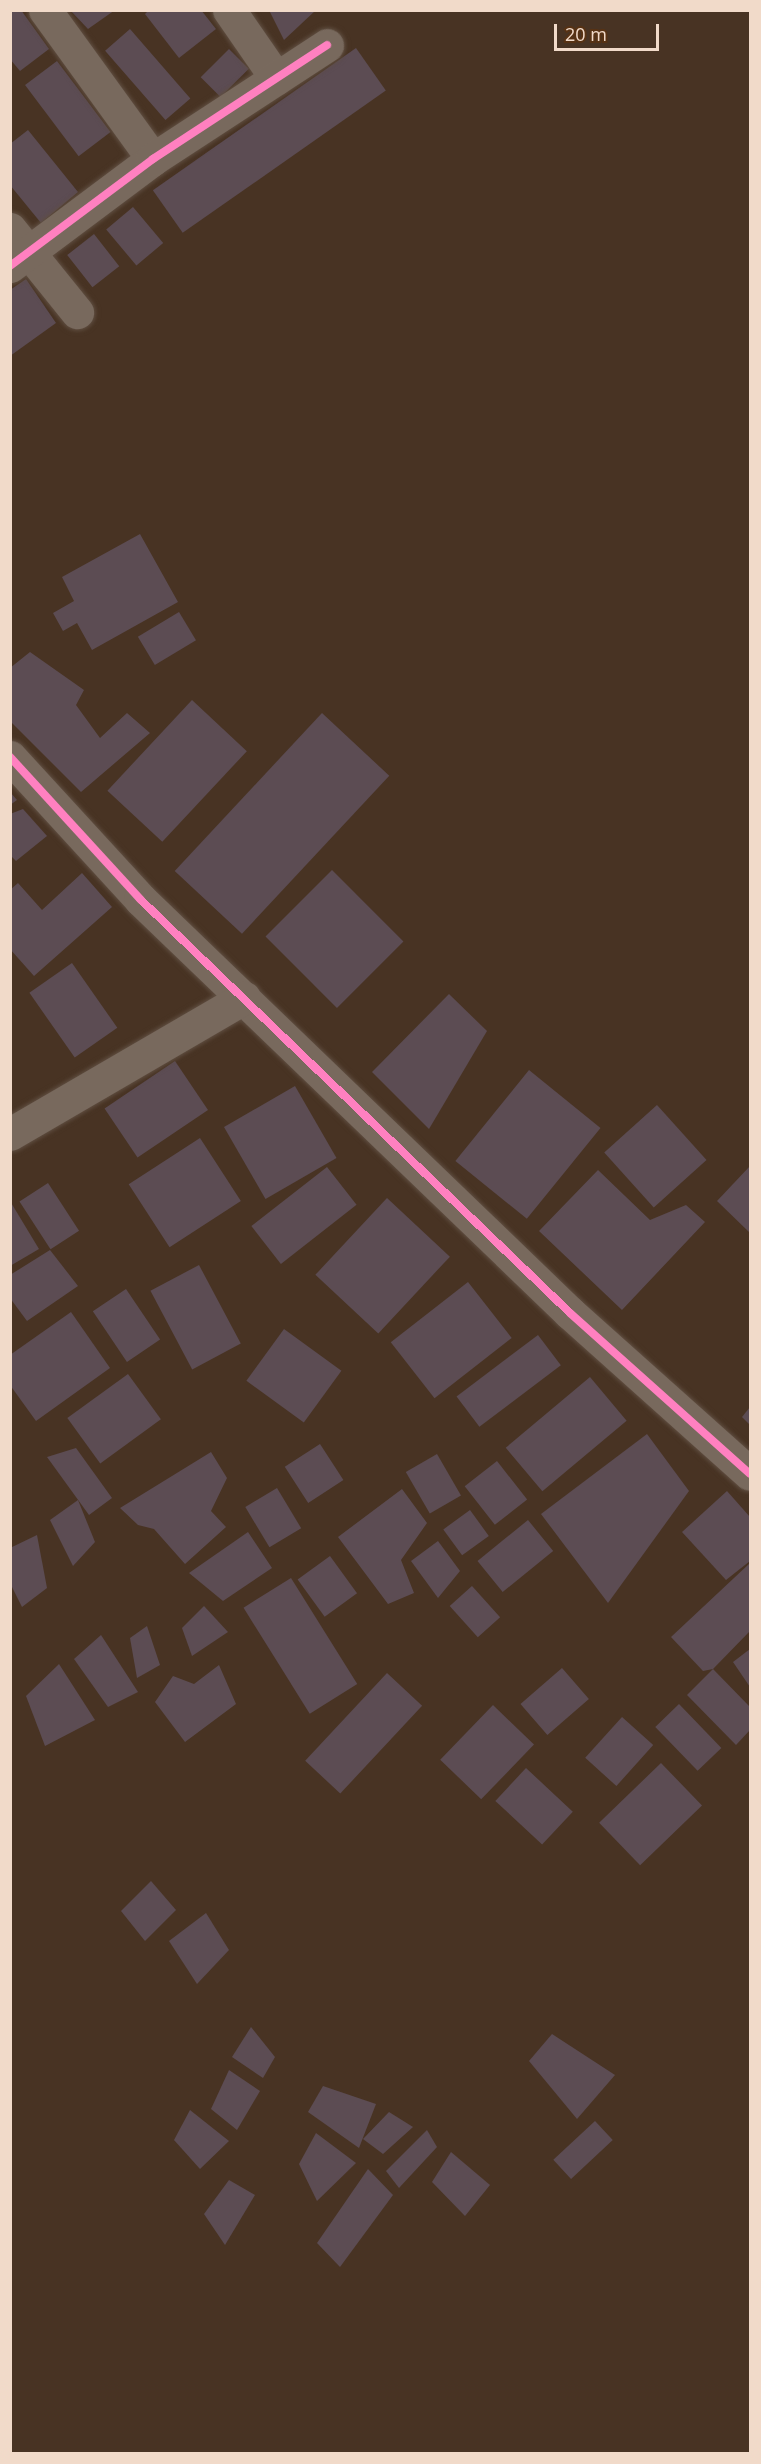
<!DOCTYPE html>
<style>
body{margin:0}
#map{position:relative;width:761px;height:2464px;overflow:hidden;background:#483323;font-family:"Open Sans",sans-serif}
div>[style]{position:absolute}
.building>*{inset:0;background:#5c4c53;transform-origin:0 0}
.roads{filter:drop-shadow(0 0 2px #5f4e41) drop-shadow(0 0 2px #5f4e41)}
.minor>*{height:33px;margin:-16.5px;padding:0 16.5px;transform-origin:16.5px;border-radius:16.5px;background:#78695d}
.cycleway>*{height:8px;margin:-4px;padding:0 4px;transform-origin:4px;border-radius:4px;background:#ff80c0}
span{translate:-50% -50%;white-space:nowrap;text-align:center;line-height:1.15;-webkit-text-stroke:6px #573214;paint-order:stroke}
.frame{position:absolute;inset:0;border:12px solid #f1dac9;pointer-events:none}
.scale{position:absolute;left:554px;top:24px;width:105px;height:27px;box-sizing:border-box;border:3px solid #f1dac9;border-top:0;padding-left:8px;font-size:18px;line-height:21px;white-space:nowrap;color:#f1dac9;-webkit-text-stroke:4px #573214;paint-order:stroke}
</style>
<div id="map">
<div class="building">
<div style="clip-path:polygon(10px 10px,21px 10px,49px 49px,20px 71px,10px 59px)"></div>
<div style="clip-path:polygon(70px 10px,115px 10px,88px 29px)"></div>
<div style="clip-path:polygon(149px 10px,201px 10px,216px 29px,179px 58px,145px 14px)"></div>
<div style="clip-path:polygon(269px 10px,316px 10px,284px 40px)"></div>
<div style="left:130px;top:29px;width:92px;height:33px;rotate:49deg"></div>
<div style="left:356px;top:48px;width:52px;height:248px;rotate:55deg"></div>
<div style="left:229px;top:49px;width:28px;height:40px;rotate:45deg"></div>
<div style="left:57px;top:61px;width:89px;height:40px;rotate:53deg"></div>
<div style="clip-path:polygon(28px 130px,78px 192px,41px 223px,10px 185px,10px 144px)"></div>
<div style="left:133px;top:207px;width:47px;height:35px;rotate:50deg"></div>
<div style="left:94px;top:234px;width:41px;height:34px;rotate:52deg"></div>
<div style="clip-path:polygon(26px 279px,56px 323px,10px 356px,10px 290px)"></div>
<div style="clip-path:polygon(140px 534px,178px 602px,92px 650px,77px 623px,63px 631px,53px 613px,74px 601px,62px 577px)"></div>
<div style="left:179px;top:612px;width:33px;height:48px;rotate:59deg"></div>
<div style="clip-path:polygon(30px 652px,84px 690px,76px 705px,100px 738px,127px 713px,150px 733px,81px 792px,10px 721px,10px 668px)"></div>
<div style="left:192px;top:700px;width:75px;height:124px;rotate:43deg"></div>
<div style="left:322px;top:713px;width:92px;height:216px;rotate:43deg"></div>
<div style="clip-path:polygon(10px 792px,17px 800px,10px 805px)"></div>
<div style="clip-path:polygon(23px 809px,47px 836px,16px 861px,10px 855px,10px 814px)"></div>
<div style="left:332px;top:870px;width:101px;height:94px;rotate:45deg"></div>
<div style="clip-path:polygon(82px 873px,112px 907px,34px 976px,10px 949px,10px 890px,18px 883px,42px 910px)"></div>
<div style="left:72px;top:963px;width:79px;height:52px;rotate:55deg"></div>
<div style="clip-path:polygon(449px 994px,487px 1031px,429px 1129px,372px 1072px)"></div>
<div style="left:175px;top:1061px;width:59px;height:85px;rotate:56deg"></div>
<div style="left:529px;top:1070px;width:92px;height:117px;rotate:39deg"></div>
<div style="left:295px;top:1086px;width:83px;height:82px;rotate:60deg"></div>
<div style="left:657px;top:1105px;width:74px;height:71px;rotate:48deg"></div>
<div style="left:200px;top:1138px;width:75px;height:85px;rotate:57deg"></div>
<div style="clip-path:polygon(750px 1166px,750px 1233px,717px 1201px)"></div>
<div style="left:327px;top:1167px;width:48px;height:96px;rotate:52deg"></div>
<div style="clip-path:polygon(598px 1170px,650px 1220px,686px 1205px,705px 1222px,622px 1310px,539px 1231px)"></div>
<div style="left:48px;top:1183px;width:57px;height:34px;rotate:57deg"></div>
<div style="left:387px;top:1198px;width:86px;height:105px;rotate:43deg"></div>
<div style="clip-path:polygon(10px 1201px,39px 1249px,10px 1266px)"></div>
<div style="clip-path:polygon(50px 1250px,78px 1286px,27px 1321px,10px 1298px,10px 1275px)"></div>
<div style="left:199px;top:1265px;width:89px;height:55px;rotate:62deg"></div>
<div style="left:468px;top:1282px;width:71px;height:98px;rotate:52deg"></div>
<div style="left:126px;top:1289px;width:61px;height:40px;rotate:56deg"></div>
<div style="clip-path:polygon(71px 1312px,110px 1368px,36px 1421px,10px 1385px,10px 1355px)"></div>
<div style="left:284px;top:1329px;width:71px;height:64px;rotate:36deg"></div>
<div style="left:538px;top:1335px;width:38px;height:102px;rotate:53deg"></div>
<div style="left:128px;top:1374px;width:56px;height:75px;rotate:54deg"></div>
<div style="left:590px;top:1377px;width:57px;height:110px;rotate:50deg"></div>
<div style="clip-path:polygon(750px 1407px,750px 1425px,742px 1417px)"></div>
<div style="clip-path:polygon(647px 1434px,689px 1491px,608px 1603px,541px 1514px)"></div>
<div style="left:320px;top:1444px;width:43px;height:42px;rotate:57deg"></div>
<div style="clip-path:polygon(76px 1448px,112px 1498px,89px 1515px,47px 1457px)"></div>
<div style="clip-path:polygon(211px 1452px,227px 1478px,211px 1511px,226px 1527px,185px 1564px,154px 1529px,138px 1525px,120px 1508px)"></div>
<div style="left:437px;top:1454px;width:48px;height:36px;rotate:60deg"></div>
<div style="left:497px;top:1461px;width:49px;height:41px;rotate:52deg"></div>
<div style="left:277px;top:1488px;width:47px;height:37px;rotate:59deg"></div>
<div style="clip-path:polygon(402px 1489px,427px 1523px,401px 1560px,414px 1593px,388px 1604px,338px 1537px)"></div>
<div style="clip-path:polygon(727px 1491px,750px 1517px,750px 1561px,726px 1580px,682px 1532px)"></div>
<div style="clip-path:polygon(78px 1500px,95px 1542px,73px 1566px,50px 1520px)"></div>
<div style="left:470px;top:1510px;width:32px;height:33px;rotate:54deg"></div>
<div style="left:528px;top:1520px;width:40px;height:65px;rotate:51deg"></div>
<div style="clip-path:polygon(248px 1532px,272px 1568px,223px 1601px,189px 1573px)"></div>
<div style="clip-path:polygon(37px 1535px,47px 1588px,22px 1607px,10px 1583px,10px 1548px)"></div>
<div style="clip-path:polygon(438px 1541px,460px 1571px,438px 1598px,411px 1561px)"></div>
<div style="left:330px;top:1556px;width:46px;height:40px;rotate:54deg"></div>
<div style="clip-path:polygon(750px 1563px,750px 1631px,713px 1669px,703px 1671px,671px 1637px)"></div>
<div style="left:291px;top:1578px;width:125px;height:56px;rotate:58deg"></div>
<div style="left:472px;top:1586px;width:42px;height:30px;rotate:48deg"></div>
<div style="clip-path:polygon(204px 1606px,228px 1632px,192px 1656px,182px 1628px)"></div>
<div style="clip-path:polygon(147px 1626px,160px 1665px,137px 1678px,130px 1638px)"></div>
<div style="clip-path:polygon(101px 1635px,138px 1692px,108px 1707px,74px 1659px)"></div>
<div style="clip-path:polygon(750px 1649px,750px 1687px,733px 1662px)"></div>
<div style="clip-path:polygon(59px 1664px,95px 1720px,45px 1746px,26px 1696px)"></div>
<div style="clip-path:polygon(219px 1665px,236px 1704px,185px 1742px,155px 1702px,173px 1676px,194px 1684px)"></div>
<div style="left:562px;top:1668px;width:41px;height:55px;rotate:49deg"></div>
<div style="clip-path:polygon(713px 1669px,750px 1707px,750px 1730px,736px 1745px,687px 1695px)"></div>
<div style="left:387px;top:1673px;width:48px;height:120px;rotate:43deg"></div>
<div style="left:679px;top:1704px;width:61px;height:33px;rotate:46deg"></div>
<div style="left:493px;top:1705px;width:57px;height:76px;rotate:44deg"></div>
<div style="left:622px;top:1717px;width:42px;height:55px;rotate:42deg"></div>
<div style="left:661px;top:1763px;width:59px;height:86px;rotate:46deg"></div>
<div style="left:526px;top:1768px;width:64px;height:45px;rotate:43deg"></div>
<div style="clip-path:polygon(151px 1881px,176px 1910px,145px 1941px,121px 1911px)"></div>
<div style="clip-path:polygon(206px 1913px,229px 1950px,197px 1984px,169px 1941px)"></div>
<div style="clip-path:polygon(251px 2027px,275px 2057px,263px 2078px,232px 2057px)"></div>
<div style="clip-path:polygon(552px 2034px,615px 2075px,577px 2119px,529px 2061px)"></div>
<div style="clip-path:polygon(229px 2070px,260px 2091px,237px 2130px,211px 2109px)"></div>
<div style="clip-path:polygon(323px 2086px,376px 2104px,359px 2148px,308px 2112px)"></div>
<div style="clip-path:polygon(190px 2110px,229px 2141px,200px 2169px,174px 2140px)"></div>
<div style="clip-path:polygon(389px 2112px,413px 2127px,383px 2154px,363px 2139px)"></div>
<div style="left:595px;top:2121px;width:26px;height:57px;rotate:47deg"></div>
<div style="clip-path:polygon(427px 2130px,437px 2147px,399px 2188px,386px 2171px)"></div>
<div style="clip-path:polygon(316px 2133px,356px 2163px,317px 2201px,299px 2164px)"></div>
<div style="clip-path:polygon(451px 2152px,490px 2185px,465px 2216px,432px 2182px)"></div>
<div style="clip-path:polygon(368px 2169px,393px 2195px,340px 2267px,317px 2243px)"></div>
<div style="clip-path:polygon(229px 2180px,255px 2195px,225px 2245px,204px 2214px)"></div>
</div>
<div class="roads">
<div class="minor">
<div style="left:45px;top:10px;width:184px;rotate:54.1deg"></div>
<div style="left:229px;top:10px;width:83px;rotate:55.3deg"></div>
<div style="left:10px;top:229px;width:107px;rotate:51.1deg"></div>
<div style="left:10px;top:266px;width:179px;rotate:-36.8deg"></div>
<div style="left:153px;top:159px;width:208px;rotate:-33.2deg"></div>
<div style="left:10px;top:757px;width:193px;rotate:47.5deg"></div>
<div style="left:140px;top:899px;width:597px;rotate:43.91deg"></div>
<div style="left:570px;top:1313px;width:241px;rotate:41.8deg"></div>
<div style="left:10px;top:1134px;width:271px;rotate:-30.2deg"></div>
</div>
</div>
<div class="cycleway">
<div style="left:10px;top:266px;width:179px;rotate:-36.8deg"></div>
<div style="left:153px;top:159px;width:208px;rotate:-33.2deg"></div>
<div style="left:10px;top:757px;width:193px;rotate:47.5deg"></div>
<div style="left:140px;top:899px;width:597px;rotate:43.91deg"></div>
<div style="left:570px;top:1313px;width:241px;rotate:41.8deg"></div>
</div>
<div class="frame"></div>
<div class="scale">20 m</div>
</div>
